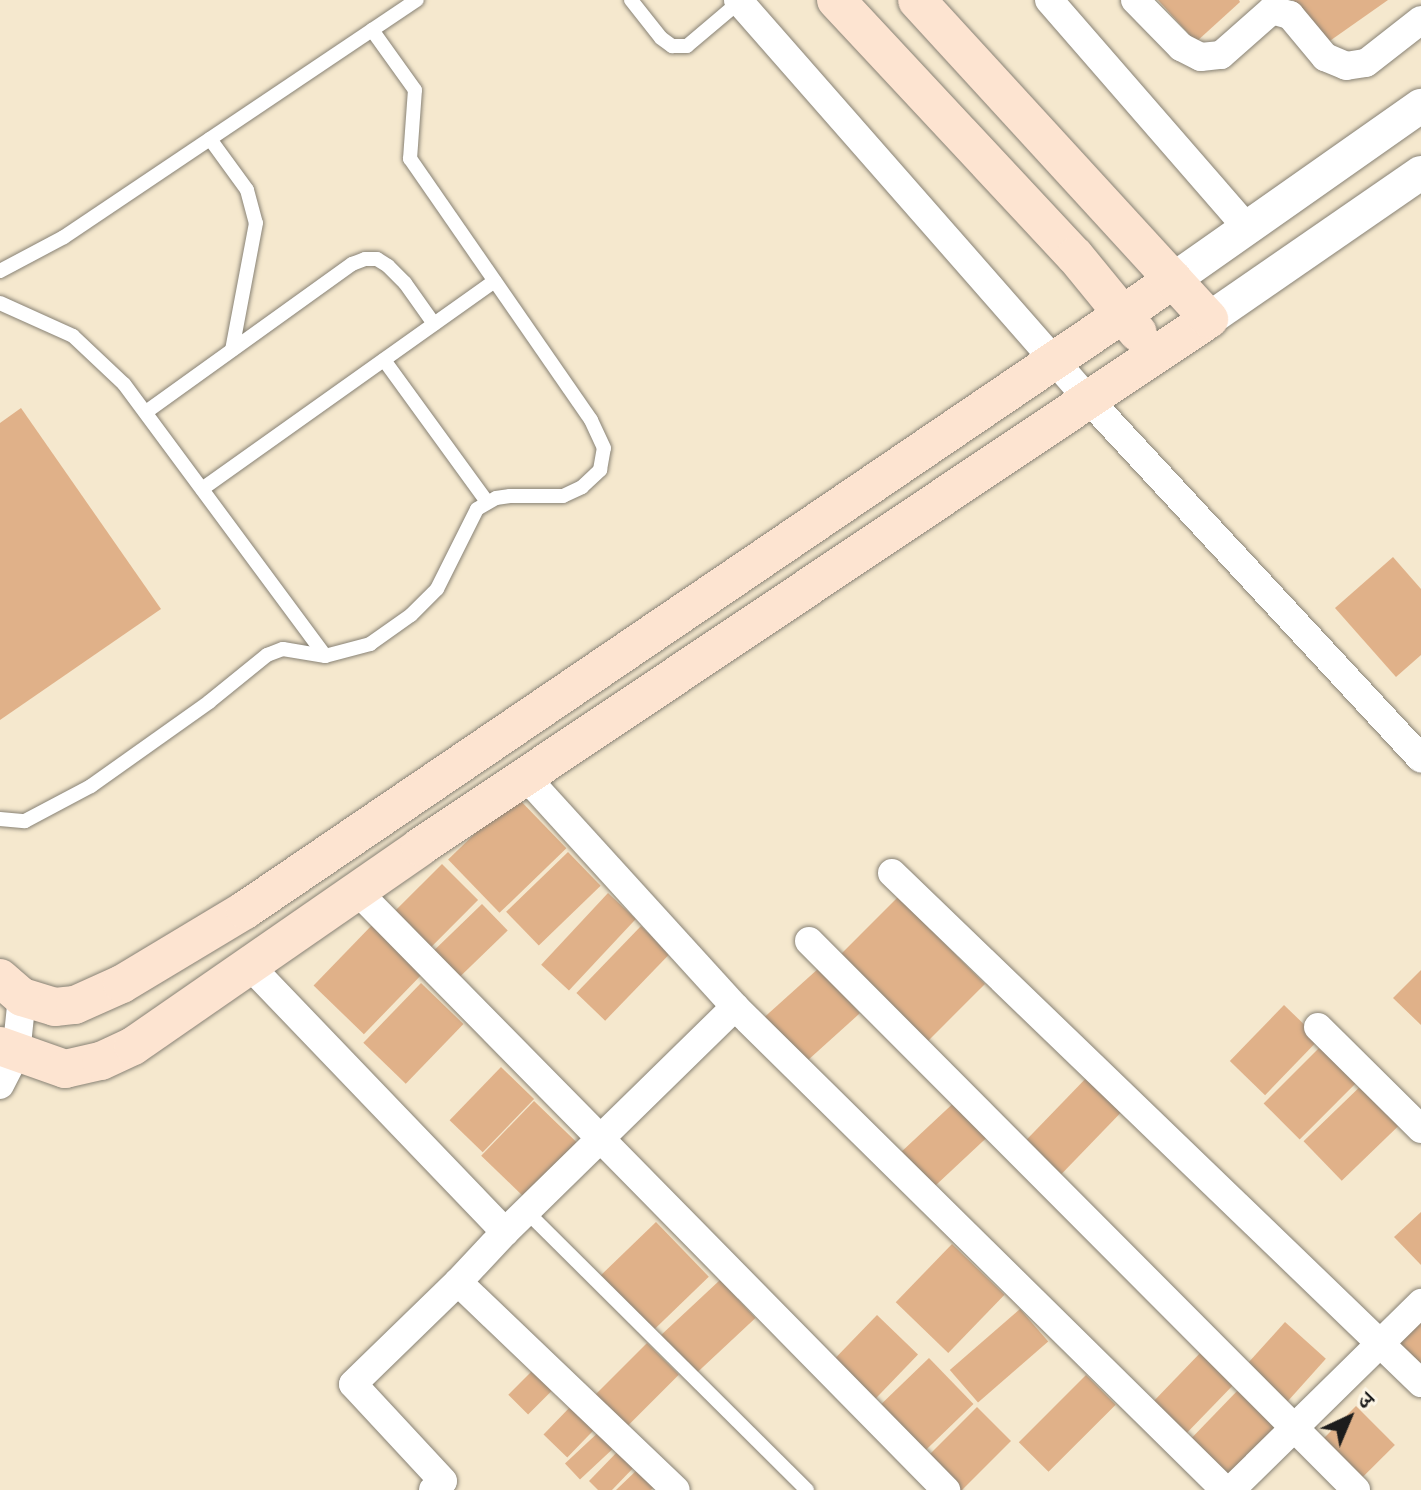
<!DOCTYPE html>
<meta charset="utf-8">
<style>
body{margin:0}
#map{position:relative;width:1421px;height:1490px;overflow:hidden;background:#f5e8ce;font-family:Cardo,"Noto Serif Devanagari",serif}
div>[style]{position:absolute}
.building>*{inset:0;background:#e0b189;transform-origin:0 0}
.roads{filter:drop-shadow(0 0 2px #888275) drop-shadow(0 0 2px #888275)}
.service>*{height:14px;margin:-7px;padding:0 7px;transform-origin:7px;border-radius:7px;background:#fff}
.minor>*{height:28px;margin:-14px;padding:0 14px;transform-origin:14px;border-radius:14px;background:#fff}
.tertiary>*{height:34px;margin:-17px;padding:0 17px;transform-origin:17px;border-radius:17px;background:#fff}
.secondary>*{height:38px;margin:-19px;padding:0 19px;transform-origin:19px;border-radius:19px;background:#fde4d1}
span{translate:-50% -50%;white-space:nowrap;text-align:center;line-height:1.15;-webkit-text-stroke:6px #fcf5e5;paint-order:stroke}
.north{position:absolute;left:1309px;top:1378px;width:80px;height:80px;-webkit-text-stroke:6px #fcf5e5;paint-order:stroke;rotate:44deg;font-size:22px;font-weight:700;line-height:32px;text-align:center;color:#1c1c1c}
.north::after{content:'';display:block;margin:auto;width:28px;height:36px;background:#1c1c1c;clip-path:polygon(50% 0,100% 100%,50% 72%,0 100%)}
</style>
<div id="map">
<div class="building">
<div style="clip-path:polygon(1158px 0,1239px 0,1240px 2px,1196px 42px)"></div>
<div style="clip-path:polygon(1293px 0,1388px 0,1324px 45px)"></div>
<div style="clip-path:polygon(21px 408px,161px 609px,0 720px,0 423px)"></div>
<div style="clip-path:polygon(1393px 557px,1421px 589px,1421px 655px,1396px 677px,1335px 608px)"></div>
<div style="left:515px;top:795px;width:74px;height:93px;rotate:46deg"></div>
<div style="left:568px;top:852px;width:47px;height:86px;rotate:46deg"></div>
<div style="left:442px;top:864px;width:51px;height:74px;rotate:45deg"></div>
<div style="left:608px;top:893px;width:38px;height:98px;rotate:43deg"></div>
<div style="left:898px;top:897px;width:123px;height:83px;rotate:45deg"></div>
<div style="left:482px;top:904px;width:37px;height:78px;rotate:46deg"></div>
<div style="left:374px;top:923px;width:70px;height:87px;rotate:44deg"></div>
<div style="left:641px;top:926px;width:40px;height:93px;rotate:44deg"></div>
<div style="left:819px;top:968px;width:61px;height:76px;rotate:48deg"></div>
<div style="clip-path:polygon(1421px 970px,1421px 1025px,1393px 998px)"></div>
<div style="left:421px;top:983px;width:59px;height:83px;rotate:44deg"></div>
<div style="left:1284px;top:1005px;width:49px;height:78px;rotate:44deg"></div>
<div style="left:1323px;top:1044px;width:51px;height:84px;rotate:45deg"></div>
<div style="left:501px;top:1067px;width:46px;height:74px;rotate:44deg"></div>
<div style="left:1091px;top:1073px;width:49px;height:97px;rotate:44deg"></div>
<div style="left:1369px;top:1078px;width:55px;height:91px;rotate:46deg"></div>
<div style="left:960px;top:1097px;width:48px;height:90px;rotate:47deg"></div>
<div style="left:534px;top:1101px;width:64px;height:76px;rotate:44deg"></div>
<div style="clip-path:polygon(1421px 1212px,1421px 1265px,1394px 1237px)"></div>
<div style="left:656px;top:1222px;width:76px;height:81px;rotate:46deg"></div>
<div style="left:952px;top:1244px;width:73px;height:81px;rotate:44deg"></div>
<div style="left:720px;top:1280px;width:52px;height:82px;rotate:47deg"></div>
<div style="left:1020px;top:1309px;width:43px;height:93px;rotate:49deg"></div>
<div style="left:877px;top:1315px;width:57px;height:72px;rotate:44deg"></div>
<div style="left:1285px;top:1322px;width:55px;height:57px;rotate:42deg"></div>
<div style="clip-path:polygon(1421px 1322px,1421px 1370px,1397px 1345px)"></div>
<div style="left:647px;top:1343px;width:45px;height:76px;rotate:45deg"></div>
<div style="left:1204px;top:1349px;width:46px;height:77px;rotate:44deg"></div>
<div style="left:929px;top:1358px;width:64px;height:76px;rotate:46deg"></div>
<div style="left:538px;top:1365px;width:28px;height:42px;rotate:45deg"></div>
<div style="left:1086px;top:1375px;width:42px;height:95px;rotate:45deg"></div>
<div style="left:1239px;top:1389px;width:54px;height:81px;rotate:44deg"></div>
<div style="left:572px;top:1405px;width:33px;height:41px;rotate:44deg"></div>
<div style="left:1356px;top:1406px;width:55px;height:49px;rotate:45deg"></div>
<div style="clip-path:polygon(977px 1407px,1011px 1441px,962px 1490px,948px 1490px,921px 1463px)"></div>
<div style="left:603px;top:1428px;width:22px;height:52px;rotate:47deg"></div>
<div style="clip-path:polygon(621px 1448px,637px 1464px,612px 1490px,598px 1490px,589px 1481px)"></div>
<div style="clip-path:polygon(639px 1468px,656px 1485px,651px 1490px,616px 1490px)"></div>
</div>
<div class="roads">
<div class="service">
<div style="left:631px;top:0;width:48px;rotate:51.7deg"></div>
<div style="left:661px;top:38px;width:14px;rotate:36deg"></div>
<div style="left:672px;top:46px;width:15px"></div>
<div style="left:687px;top:46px;width:68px;rotate:-40.2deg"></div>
<div style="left:210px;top:139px;width:63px;rotate:54deg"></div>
<div style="left:247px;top:190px;width:34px;rotate:75deg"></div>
<div style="left:256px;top:223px;width:129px;rotate:100.7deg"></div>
<div style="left:0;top:271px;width:72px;rotate:-28deg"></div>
<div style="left:64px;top:237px;width:425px;rotate:-33.9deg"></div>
<div style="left:0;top:303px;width:80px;rotate:24.3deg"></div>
<div style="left:73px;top:336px;width:70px;rotate:43.3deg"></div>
<div style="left:124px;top:384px;width:338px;rotate:53.5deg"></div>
<div style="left:384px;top:360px;width:175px;rotate:54deg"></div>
<div style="left:146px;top:412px;width:254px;rotate:-35.7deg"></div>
<div style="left:352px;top:264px;width:14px;rotate:-21deg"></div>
<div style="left:365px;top:259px;width:12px"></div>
<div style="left:377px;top:259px;width:13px;rotate:32deg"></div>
<div style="left:388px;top:266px;width:24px;rotate:45deg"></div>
<div style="left:405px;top:283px;width:50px;rotate:54.7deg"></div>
<div style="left:202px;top:489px;width:359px;rotate:-35.4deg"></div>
<div style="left:0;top:819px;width:25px;rotate:5deg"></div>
<div style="left:25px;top:821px;width:75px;rotate:-27.9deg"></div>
<div style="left:91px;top:786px;width:145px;rotate:-35.4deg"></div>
<div style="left:209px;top:702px;width:75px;rotate:-39deg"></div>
<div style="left:267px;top:655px;width:17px;rotate:-21deg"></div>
<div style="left:283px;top:649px;width:43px;rotate:9.5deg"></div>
<div style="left:325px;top:656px;width:47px;rotate:-14.9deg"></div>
<div style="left:370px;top:644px;width:50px;rotate:-35.3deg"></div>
<div style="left:411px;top:615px;width:37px;rotate:-45deg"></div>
<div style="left:437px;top:589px;width:89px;rotate:-63.4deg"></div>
<div style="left:477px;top:509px;width:22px;rotate:-30deg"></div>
<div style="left:496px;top:498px;width:14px;rotate:-8deg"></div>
<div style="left:510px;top:496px;width:53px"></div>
<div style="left:563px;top:496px;width:21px;rotate:-25deg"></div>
<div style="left:582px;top:487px;width:25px;rotate:-43deg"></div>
<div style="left:600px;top:470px;width:22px;rotate:-80deg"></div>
<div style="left:604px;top:448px;width:31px;rotate:-115deg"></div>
<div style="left:591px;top:420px;width:318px;rotate:-124.7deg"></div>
<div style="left:410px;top:159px;width:69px;rotate:-85.9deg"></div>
<div style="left:415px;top:90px;width:74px;rotate:-125.6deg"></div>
<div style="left:526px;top:1211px;width:396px;rotate:44.8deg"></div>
</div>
<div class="minor">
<div style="left:738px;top:0;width:531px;rotate:48.74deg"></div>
<div style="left:1088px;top:399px;width:490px;rotate:47.2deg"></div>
<div style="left:1049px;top:0;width:301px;rotate:49deg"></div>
<div style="left:1135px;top:0;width:66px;rotate:45.6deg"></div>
<div style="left:1181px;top:47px;width:22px;rotate:27deg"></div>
<div style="left:1201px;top:57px;width:20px;rotate:-6deg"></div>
<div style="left:1221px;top:55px;width:68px;rotate:-41.4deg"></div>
<div style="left:1272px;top:10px;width:19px;rotate:16deg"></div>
<div style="left:1290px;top:15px;width:55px;rotate:50.2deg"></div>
<div style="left:1325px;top:57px;width:23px;rotate:23deg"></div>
<div style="left:1346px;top:66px;width:20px;rotate:-9deg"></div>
<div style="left:1366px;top:63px;width:70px;rotate:-38deg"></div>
<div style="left:525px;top:776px;width:312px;rotate:47.7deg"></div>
<div style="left:735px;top:1007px;width:688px;rotate:44.59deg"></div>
<div style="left:892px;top:873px;width:735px;rotate:43.95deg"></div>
<div style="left:358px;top:892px;width:839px;rotate:45.48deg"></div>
<div style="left:809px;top:941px;width:775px;rotate:45.1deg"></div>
<div style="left:249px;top:965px;width:370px;rotate:46.2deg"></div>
<div style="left:505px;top:1232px;width:69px;rotate:133.2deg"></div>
<div style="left:458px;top:1282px;width:301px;rotate:43.7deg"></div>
<div style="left:1318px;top:1027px;width:145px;rotate:44.7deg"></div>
<div style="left:0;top:1085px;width:35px;rotate:-63deg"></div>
<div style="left:16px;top:1054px;width:57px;rotate:-84deg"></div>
<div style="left:505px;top:1232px;width:322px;rotate:-44.4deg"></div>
<div style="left:433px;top:1490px;width:13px;rotate:-42deg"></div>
<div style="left:443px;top:1481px;width:132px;rotate:-132.9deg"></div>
<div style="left:353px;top:1384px;width:146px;rotate:-44.2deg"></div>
<div style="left:1231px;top:1490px;width:267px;rotate:-44.5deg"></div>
</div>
<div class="tertiary">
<div style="left:1173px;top:280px;width:303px;rotate:-35.1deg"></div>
<div style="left:1209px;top:319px;width:257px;rotate:-34.6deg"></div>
</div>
<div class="secondary">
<div style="left:836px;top:0;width:350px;rotate:47deg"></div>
<div style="left:1075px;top:256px;width:99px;rotate:50.7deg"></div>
<div style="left:0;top:978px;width:29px;rotate:41deg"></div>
<div style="left:22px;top:997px;width:34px;rotate:17deg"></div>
<div style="left:55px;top:1007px;width:20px;rotate:-6deg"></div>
<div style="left:75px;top:1005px;width:51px;rotate:-24.1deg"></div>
<div style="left:122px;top:984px;width:144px;rotate:-31deg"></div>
<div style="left:245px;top:910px;width:1122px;rotate:-34.17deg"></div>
<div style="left:0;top:1046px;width:69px;rotate:19.5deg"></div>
<div style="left:65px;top:1069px;width:37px;rotate:-13deg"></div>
<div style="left:101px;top:1061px;width:35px;rotate:-25deg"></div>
<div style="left:133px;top:1046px;width:349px;rotate:-34.7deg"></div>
<div style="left:420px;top:847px;width:949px;rotate:-33.79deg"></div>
<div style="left:1209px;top:319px;width:432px;rotate:-132.5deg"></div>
</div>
</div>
<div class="north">उ</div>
</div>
